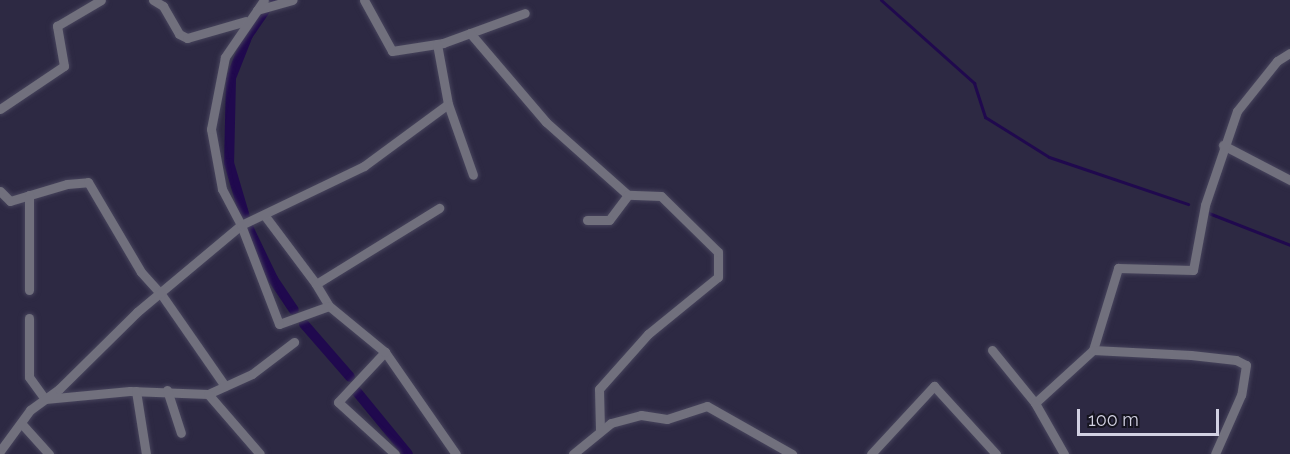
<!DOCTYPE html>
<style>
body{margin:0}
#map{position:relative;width:1290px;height:454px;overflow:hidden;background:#2d2943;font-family:Raleway,sans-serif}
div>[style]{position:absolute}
.stream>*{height:3px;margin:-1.5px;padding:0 1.5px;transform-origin:1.5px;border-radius:1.5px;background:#20094e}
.canal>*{height:10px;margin:-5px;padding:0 5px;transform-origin:5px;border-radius:5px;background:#20094e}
.roads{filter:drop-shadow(0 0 2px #47445c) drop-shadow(0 0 2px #47445c)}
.minor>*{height:9px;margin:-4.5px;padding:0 4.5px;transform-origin:4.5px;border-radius:4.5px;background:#71707d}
span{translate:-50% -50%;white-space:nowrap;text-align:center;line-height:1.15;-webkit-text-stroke:4.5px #15141f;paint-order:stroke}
.scale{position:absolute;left:1077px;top:409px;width:142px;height:27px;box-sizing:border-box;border:3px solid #d2d1e2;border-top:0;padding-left:8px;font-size:18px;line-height:21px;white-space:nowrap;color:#d2d1e2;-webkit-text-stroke:4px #15141f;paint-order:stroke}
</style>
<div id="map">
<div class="stream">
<div style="left:881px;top:0;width:125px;rotate:41.7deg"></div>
<div style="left:974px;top:83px;width:36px;rotate:72deg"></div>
<div style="left:985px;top:117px;width:75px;rotate:32deg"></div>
<div style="left:1049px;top:157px;width:147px;rotate:18.7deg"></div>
<div style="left:1206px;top:212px;width:90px;rotate:21.4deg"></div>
</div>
<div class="canal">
<div style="left:272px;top:0;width:42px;rotate:124.4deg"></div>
<div style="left:248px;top:35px;width:46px;rotate:111.6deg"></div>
<div style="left:231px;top:78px;width:85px;rotate:91.3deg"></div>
<div style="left:229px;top:163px;width:67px;rotate:73.5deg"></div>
<div style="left:248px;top:227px;width:58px;rotate:64.3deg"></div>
<div style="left:273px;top:279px;width:37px;rotate:56deg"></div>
<div style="left:304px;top:324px;width:70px;rotate:49deg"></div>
<div style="left:357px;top:392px;width:80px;rotate:50.6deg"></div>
</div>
<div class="roads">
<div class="minor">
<div style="left:153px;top:0;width:12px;rotate:31deg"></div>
<div style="left:163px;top:6px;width:32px;rotate:60deg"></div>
<div style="left:179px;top:34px;width:9px;rotate:27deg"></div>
<div style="left:187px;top:38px;width:61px;rotate:-16.1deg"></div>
<div style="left:364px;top:0;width:58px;rotate:61.2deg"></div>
<div style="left:392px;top:51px;width:52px;rotate:-8.9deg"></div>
<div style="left:443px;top:43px;width:87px;rotate:-20.1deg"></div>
<div style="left:257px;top:10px;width:37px;rotate:-16deg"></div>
<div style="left:470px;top:33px;width:117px;rotate:49.5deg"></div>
<div style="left:546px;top:122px;width:110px;rotate:41.7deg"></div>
<div style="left:628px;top:195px;width:31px;rotate:127deg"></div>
<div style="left:609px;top:220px;width:22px;rotate:180deg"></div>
<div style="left:437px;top:44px;width:61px;rotate:79.6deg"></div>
<div style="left:448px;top:104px;width:75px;rotate:70.6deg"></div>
<div style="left:0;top:109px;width:77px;rotate:-33.9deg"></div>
<div style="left:64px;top:66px;width:41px;rotate:-99.9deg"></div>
<div style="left:57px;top:26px;width:51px;rotate:-30.6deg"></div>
<div style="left:1223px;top:145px;width:76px;rotate:27.6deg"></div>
<div style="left:0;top:191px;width:14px;rotate:45deg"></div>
<div style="left:10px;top:201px;width:59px;rotate:-16.6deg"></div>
<div style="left:67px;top:184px;width:21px;rotate:-5deg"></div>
<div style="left:88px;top:182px;width:104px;rotate:59.5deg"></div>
<div style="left:141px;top:272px;width:30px;rotate:48deg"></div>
<div style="left:161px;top:294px;width:112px;rotate:55.2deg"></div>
<div style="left:265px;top:216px;width:85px;rotate:53.1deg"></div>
<div style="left:29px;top:290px;width:95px;rotate:-90deg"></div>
<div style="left:329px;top:306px;width:26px;rotate:-121deg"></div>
<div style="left:316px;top:284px;width:145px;rotate:-31.7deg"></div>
<div style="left:29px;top:318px;width:59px;rotate:90deg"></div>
<div style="left:29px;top:377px;width:27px;rotate:54deg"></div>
<div style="left:45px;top:399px;width:85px;rotate:-5.4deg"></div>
<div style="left:130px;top:391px;width:78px;rotate:2.2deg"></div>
<div style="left:208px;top:394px;width:48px;rotate:-24.4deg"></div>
<div style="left:252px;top:374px;width:53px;rotate:-37.3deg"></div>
<div style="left:992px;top:350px;width:68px;rotate:50.9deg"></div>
<div style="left:1035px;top:403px;width:79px;rotate:-42.4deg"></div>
<div style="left:1093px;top:350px;width:86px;rotate:-73deg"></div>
<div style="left:1118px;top:268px;width:75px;rotate:1.5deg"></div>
<div style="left:1193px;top:270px;width:66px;rotate:-79.5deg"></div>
<div style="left:1205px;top:205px;width:99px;rotate:-71.2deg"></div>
<div style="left:1237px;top:111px;width:64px;rotate:-51.3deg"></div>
<div style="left:1277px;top:61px;width:15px;rotate:-32deg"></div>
<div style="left:1093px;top:350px;width:98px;rotate:2.9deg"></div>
<div style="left:1191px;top:355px;width:45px;rotate:6.3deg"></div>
<div style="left:1236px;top:360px;width:11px;rotate:27deg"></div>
<div style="left:1246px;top:365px;width:30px;rotate:99deg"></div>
<div style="left:1241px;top:395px;width:64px;rotate:113.8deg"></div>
<div style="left:385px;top:352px;width:124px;rotate:55.2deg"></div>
<div style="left:167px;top:390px;width:45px;rotate:72deg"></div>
<div style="left:136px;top:391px;width:64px;rotate:81deg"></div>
<div style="left:208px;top:394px;width:79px;rotate:49.1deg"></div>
<div style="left:1035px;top:403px;width:59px;rotate:60.4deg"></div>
<div style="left:21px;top:423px;width:42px;rotate:47.9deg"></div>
<div style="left:600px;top:430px;width:41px;rotate:-91.4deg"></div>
<div style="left:599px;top:389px;width:74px;rotate:-48.3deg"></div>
<div style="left:648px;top:334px;width:90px;rotate:-39.2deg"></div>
<div style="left:718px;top:277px;width:25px;rotate:-90deg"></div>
<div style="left:718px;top:252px;width:80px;rotate:-135.5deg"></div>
<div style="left:661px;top:196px;width:33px;rotate:-178deg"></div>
<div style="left:0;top:451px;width:51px;rotate:-53.8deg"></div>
<div style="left:30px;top:410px;width:36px;rotate:-36deg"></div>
<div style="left:59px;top:389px;width:110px;rotate:-44.6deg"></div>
<div style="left:137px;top:312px;width:136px;rotate:-39.9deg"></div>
<div style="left:241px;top:225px;width:41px;rotate:-117.8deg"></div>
<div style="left:222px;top:189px;width:61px;rotate:-100.4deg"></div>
<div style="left:211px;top:129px;width:73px;rotate:-79deg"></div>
<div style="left:225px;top:57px;width:69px;rotate:-55.6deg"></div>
<div style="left:395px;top:454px;width:77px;rotate:-137.6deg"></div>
<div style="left:338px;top:402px;width:69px;rotate:-46.8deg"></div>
<div style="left:385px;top:352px;width:72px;rotate:-140.6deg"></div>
<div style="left:329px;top:306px;width:53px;rotate:160.2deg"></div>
<div style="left:279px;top:324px;width:106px;rotate:-111deg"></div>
<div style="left:241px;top:225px;width:136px;rotate:-25.6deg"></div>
<div style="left:364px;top:166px;width:104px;rotate:-36.4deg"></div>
<div style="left:573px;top:454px;width:49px;rotate:-39.2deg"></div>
<div style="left:611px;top:423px;width:31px;rotate:-15deg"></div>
<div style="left:641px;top:415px;width:26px;rotate:9deg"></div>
<div style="left:667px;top:419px;width:42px;rotate:-18deg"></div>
<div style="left:707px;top:406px;width:98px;rotate:29.5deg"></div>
<div style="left:871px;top:454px;width:93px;rotate:-47.2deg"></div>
<div style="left:934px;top:386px;width:92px;rotate:47.6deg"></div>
</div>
</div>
<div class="scale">100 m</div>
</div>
